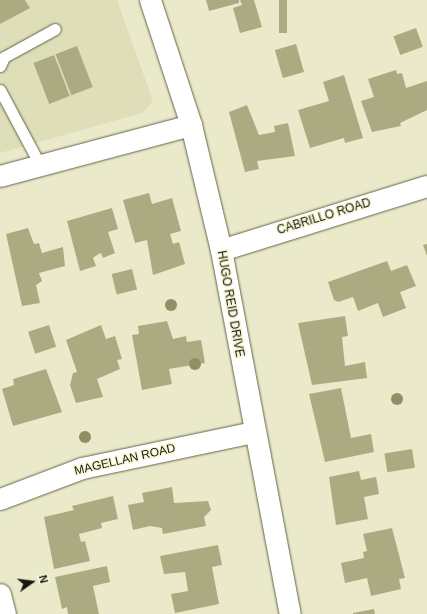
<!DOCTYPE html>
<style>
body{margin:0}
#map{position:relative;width:427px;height:614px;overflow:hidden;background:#eaeacb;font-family:Arial,sans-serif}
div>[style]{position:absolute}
.built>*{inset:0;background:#dedeb8}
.building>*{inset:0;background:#abab82;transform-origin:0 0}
.roads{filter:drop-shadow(0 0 1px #636348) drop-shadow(0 0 1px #636348)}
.service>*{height:11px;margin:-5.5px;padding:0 5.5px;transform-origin:5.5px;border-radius:5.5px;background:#fff}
.minor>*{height:21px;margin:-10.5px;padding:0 10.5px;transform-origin:10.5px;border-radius:10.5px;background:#fff}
.trees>*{width:12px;height:12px;margin:-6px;border-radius:50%;background:#8f8e64}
span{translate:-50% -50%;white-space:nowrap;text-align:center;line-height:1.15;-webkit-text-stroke:3px #f7f7d8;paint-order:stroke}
.street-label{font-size:12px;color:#18180d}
.north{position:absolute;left:12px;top:562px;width:40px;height:40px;-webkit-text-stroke:3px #f7f7d8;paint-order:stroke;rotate:76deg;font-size:11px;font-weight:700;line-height:16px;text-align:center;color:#18180d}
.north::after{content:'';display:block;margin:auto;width:14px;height:18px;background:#18180d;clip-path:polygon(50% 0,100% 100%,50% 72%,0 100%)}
</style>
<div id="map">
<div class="built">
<div style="clip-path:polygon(0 0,117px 0,153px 101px,142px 113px,0 153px)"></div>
</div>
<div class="building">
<div style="clip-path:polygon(0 0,25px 0,30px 8px,0 24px)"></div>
<div style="clip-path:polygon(206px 0,239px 0,239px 3px,209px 11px)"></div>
<div style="clip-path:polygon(240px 0,254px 0,262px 27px,240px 33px,233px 8px,242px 5px)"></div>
<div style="left:279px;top:0;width:8px;height:33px"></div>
<div style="left:416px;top:28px;width:20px;height:24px;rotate:70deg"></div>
<div style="left:296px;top:44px;width:29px;height:22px;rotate:74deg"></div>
<div style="left:77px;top:46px;width:44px;height:23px;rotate:69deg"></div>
<div style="left:54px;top:55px;width:44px;height:22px;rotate:69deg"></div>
<div style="clip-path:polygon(396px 70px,397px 74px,402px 73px,406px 88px,427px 81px,427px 110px,400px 123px,401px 126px,372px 132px,361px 101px,374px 97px,368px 79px)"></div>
<div style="clip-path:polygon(344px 75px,363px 138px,345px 143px,344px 138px,310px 148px,298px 110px,329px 101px,323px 82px)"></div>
<div style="clip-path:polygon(247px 105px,259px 135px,275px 132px,274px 126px,288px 123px,295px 156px,257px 161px,259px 169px,245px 172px,229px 112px)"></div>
<div style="clip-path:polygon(149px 193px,152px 204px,172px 198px,181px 231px,170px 234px,173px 244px,179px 242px,185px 264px,153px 275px,147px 240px,135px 243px,123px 200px)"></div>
<div style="clip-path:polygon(112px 208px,118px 229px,108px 232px,115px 253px,103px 258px,101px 253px,97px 255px,93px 258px,96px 266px,80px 271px,67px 221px)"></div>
<div style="clip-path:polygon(28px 228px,34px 244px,39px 243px,42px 253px,63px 247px,65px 266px,39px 273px,42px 281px,36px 285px,40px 303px,22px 306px,6px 234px)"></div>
<div style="clip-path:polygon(427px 244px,427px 256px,423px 245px)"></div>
<div style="clip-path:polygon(387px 261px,391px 271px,407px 265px,416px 286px,400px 292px,406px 308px,383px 317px,378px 303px,358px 311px,353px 297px,338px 302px,334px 300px,328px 282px)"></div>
<div style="left:132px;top:269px;width:21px;height:21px;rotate:76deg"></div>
<div style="clip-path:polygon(345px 316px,348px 336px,342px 337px,345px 366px,365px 362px,367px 378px,312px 385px,298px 323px)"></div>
<div style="clip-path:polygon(167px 321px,173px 339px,186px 336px,187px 342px,201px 340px,205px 363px,169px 369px,172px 384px,142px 390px,132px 335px,139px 334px,138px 326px)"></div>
<div style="left:49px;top:325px;width:23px;height:22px;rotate:72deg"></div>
<div style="clip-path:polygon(101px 325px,106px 339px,115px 336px,122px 359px,117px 360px,120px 369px,97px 379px,103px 397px,76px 403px,70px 385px,73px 373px,77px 372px,66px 340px)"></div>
<div style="clip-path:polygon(46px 369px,62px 412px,13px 426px,2px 389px,14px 385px,13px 379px)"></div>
<div style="clip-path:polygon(341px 388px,351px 438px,371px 434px,374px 452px,325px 462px,309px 394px)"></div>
<div style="left:412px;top:449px;width:19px;height:28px;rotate:81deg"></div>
<div style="clip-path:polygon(359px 471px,361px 480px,376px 477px,379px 494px,364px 497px,368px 519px,336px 525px,329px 477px)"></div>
<div style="clip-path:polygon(172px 487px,174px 503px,208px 501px,211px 510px,204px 517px,206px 526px,163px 534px,162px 528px,150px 526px,133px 530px,128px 505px,144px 502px,142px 493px)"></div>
<div style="clip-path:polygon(113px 496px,118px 519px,101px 523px,102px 528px,79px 534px,81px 542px,85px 541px,90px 561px,54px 569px,44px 517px,74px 510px,72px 506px)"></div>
<div style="clip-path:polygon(392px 528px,405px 578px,399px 579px,401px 589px,371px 596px,367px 578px,345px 583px,341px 563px,364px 558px,363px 552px,367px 551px,363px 534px)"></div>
<div style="clip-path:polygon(218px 545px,222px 565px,212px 567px,219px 604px,175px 613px,171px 594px,188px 591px,185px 572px,164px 574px,160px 556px)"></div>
<div style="clip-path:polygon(107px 566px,110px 582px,93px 586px,99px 614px,68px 614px,67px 607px,62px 609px,55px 577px)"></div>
<div style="clip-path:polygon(374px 609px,375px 614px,353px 614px,353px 613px)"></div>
</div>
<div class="roads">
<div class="service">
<div style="left:0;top:66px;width:10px;rotate:-66deg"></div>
<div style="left:4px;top:57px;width:58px;rotate:-28.8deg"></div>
<div style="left:0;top:90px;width:85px;rotate:61.9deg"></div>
</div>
<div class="minor">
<div style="left:150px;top:0;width:132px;rotate:71.8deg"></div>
<div style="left:191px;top:125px;width:129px;rotate:76.5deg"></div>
<div style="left:221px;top:250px;width:370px;rotate:79.3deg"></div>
<div style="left:0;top:176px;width:198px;rotate:-15deg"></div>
<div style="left:221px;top:250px;width:216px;rotate:-17.3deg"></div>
<div style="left:0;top:499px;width:88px;rotate:-20.7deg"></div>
<div style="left:82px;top:468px;width:175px;rotate:-11.9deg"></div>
<div style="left:0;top:594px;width:21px;rotate:76deg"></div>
</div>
</div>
<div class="trees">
<div style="left:171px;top:305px"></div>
<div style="left:195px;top:364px"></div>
<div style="left:397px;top:399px"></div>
<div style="left:85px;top:437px"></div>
</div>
<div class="street-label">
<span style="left:324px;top:217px;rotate:-17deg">CABRILLO ROAD</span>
<span style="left:230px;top:304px;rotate:80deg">HUGO REID DRIVE</span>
<span style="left:125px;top:460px;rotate:-13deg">MAGELLAN ROAD</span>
</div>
<div class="north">N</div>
</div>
